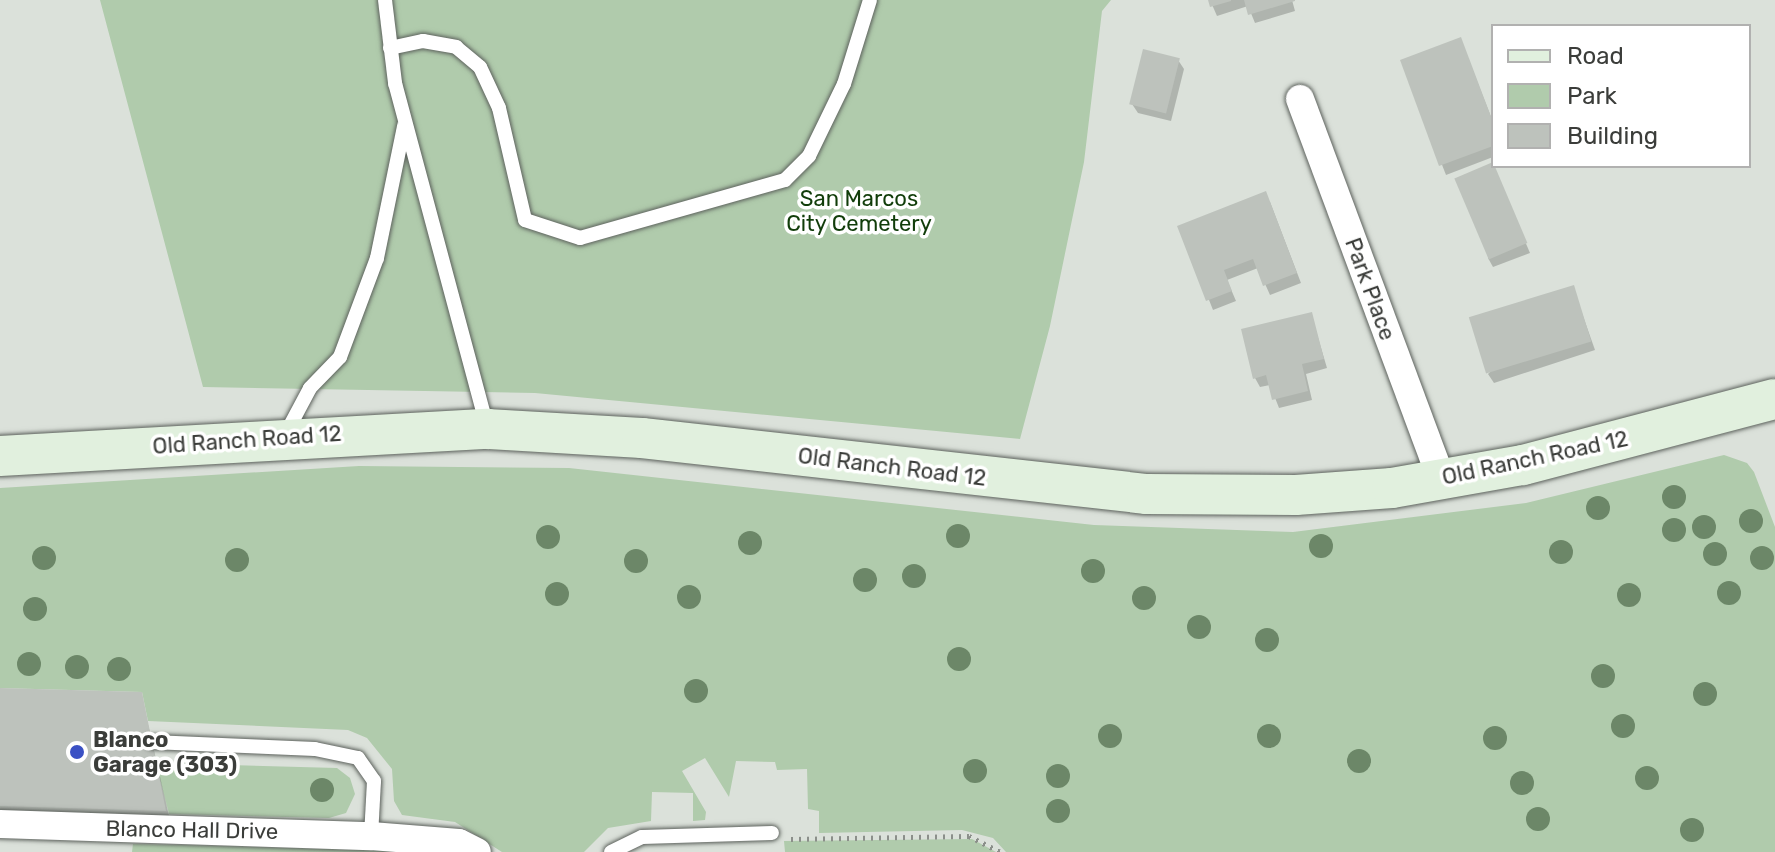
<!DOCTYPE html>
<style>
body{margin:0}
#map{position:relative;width:1775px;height:852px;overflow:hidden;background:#dbe1da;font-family:Rubik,sans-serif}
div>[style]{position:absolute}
.green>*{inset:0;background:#b0cbac}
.shadow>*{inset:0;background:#0003}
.building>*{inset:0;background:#bdc2bc;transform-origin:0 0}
.path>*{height:5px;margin-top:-2.5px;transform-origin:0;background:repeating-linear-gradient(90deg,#8b8f8a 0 2px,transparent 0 8px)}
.roads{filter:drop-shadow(0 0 2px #5d625d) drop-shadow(0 0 2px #5d625d)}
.service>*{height:14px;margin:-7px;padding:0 7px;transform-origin:7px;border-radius:7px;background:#fff}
.minor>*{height:28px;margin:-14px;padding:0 14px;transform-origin:14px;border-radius:14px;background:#fff}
.secondary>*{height:40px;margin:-20px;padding:0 20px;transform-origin:20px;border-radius:20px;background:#e1f0de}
.trees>*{width:24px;height:24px;margin:-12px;border-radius:50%;background:#6c8768}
.dots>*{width:22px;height:22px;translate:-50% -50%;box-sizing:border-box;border:4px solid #fff;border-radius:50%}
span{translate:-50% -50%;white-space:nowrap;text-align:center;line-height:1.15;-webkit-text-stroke:7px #fff;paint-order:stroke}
.park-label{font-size:22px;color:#113d0a}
.street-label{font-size:22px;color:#3b3d3a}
.poi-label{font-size:22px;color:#3b3d3a;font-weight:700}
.left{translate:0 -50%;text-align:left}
.legend{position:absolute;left:1491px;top:24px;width:260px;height:144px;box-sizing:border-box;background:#fff;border:2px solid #b1b1b0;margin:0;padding:10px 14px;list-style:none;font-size:24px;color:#3b3d3a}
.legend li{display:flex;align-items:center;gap:16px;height:40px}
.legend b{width:40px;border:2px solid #b1b1b0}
</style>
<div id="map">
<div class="green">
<div style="clip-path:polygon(100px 0,1111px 0,1102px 11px,1084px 162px,1050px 326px,1020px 439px,535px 393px,203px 387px)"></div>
<div style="clip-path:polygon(1724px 455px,1747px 463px,1754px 472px,1775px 527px,1775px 852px,1006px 852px,993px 838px,962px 830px,819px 833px,819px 811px,808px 809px,807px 769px,777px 770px,775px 762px,736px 761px,729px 797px,705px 758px,682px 771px,706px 812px,705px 820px,693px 821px,693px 793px,652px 792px,651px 821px,608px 828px,584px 852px,502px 852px,455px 822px,402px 815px,394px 801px,392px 769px,367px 738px,348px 730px,148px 721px,142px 692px,0 688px,0 488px,359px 466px,569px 468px,1094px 525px,1293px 532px,1526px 503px)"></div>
<div style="clip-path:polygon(156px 763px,337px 768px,350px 778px,355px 794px,346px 813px,329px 818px,169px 814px)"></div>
<div style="clip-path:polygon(972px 839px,996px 852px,785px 852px,784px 841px)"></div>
<div style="clip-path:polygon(133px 844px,184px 845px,432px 852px,132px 852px)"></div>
</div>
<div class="shadow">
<div style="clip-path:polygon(1210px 0,1292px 0,1295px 11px,1255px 23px,1248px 6px,1217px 16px)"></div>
<div style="clip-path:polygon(1461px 40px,1493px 122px,1493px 157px,1446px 175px,1402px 62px)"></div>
<div style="clip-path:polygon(1178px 60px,1184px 69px,1171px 121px,1138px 113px,1132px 104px)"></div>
<div style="clip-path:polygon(1493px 166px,1530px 253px,1493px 267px,1488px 258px)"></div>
<div style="clip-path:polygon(1270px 202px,1301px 283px,1270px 295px,1258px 268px,1227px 280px,1236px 301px,1213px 310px,1180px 227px)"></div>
<div style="clip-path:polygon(1573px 288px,1595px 350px,1494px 383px,1488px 374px)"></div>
<div style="clip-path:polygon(1311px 314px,1327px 368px,1306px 374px,1312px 400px,1279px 408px,1270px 385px,1260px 387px,1255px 378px)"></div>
<div style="clip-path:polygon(0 690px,141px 694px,170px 820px,0 815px)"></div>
</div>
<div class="building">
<div style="clip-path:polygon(1208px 0,1231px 0,1231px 1px,1210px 7px)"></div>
<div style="clip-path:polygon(1244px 0,1295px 0,1295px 1px,1248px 15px)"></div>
<div style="clip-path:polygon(1461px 37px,1493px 122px,1493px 146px,1439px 166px,1400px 60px)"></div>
<div style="left:1143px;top:49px;width:38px;height:57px;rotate:14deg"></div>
<div style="left:1493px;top:162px;width:88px;height:42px;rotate:67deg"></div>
<div style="clip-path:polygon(1266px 191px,1297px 273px,1263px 286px,1253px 259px,1224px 270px,1232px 291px,1206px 301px,1177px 226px)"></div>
<div style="left:1574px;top:285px;width:59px;height:110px;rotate:73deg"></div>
<div style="clip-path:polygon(1312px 312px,1324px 359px,1302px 364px,1308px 391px,1272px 400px,1266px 375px,1253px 379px,1241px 329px)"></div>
<div style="clip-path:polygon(0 688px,142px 692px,166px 811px,0 806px)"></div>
</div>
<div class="path">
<div style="left:791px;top:839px;width:178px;rotate:-1deg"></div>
<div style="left:969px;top:836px;width:36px;rotate:27deg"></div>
</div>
<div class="roads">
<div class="service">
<div style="left:385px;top:0;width:84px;rotate:83.1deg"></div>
<div style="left:395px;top:83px;width:356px;rotate:75deg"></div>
<div style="left:390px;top:48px;width:34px;rotate:-12deg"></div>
<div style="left:423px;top:41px;width:34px;rotate:10deg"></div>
<div style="left:456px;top:47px;width:31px;rotate:40deg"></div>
<div style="left:480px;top:67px;width:45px;rotate:65.1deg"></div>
<div style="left:499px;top:108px;width:115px;rotate:76.9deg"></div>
<div style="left:525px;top:220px;width:58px;rotate:18.1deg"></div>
<div style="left:580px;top:238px;width:213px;rotate:-15.8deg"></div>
<div style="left:785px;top:180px;width:34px;rotate:-45deg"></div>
<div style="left:809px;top:156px;width:80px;rotate:-64.1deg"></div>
<div style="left:844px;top:84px;width:88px;rotate:-72.8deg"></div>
<div style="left:284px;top:437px;width:55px;rotate:-62deg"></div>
<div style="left:310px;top:388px;width:43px;rotate:-45.9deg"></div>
<div style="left:340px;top:357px;width:106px;rotate:-69.5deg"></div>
<div style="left:377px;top:258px;width:135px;rotate:-78.4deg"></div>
<div style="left:152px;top:742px;width:163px;rotate:2.5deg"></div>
<div style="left:315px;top:749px;width:44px;rotate:11.8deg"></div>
<div style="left:358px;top:758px;width:28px;rotate:55deg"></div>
<div style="left:374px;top:781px;width:55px;rotate:93.1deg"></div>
<div style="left:611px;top:852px;width:34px;rotate:-26deg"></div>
<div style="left:642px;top:837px;width:130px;rotate:-1.8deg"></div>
</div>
<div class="minor">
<div style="left:1300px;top:99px;width:405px;rotate:69.6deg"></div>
<div style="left:0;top:824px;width:371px;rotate:1.9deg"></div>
<div style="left:371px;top:836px;width:88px;rotate:4.5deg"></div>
<div style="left:459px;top:843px;width:20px;rotate:27deg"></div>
</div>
<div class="secondary">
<div style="left:0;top:456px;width:488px;rotate:-3.2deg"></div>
<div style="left:487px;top:429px;width:155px;rotate:3.3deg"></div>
<div style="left:642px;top:438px;width:508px;rotate:6.33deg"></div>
<div style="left:1147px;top:494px;width:149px;rotate:0.4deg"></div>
<div style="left:1296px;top:495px;width:96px;rotate:-4.2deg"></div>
<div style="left:1392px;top:488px;width:133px;rotate:-10deg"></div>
<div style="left:1523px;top:465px;width:260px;rotate:-14.7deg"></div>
</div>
</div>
<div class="trees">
<div style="left:1674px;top:497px"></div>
<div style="left:1598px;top:508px"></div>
<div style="left:1751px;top:521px"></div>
<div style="left:1704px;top:527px"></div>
<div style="left:1674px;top:530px"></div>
<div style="left:958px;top:536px"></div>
<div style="left:548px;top:537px"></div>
<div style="left:750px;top:543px"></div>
<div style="left:1321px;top:546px"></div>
<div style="left:1561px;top:552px"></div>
<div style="left:1715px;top:554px"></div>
<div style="left:44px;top:558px"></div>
<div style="left:1762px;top:558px"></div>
<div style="left:237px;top:560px"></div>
<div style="left:636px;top:561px"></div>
<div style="left:1093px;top:571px"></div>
<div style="left:914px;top:576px"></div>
<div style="left:865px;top:580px"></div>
<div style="left:1729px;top:593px"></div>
<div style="left:557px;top:594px"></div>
<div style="left:1629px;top:595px"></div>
<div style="left:689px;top:597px"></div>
<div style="left:1144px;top:598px"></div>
<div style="left:35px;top:609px"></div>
<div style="left:1199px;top:627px"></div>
<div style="left:1267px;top:640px"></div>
<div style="left:959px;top:659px"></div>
<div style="left:29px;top:664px"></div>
<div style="left:77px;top:667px"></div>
<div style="left:119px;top:669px"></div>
<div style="left:1603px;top:676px"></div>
<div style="left:696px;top:691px"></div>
<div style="left:1705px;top:694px"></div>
<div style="left:1623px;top:726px"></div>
<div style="left:1110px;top:736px"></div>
<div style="left:1269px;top:736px"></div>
<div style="left:1495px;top:738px"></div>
<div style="left:1359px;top:761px"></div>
<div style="left:975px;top:771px"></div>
<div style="left:1058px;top:776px"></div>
<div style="left:1647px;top:778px"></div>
<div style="left:1522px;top:783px"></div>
<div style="left:322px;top:790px"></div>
<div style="left:1058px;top:811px"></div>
<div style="left:1538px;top:819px"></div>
<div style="left:1692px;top:830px"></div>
</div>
<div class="dots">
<div style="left:77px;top:752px;background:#3b51c4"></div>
</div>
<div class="park-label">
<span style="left:859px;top:211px">San Marcos<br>City Cemetery</span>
</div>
<div class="street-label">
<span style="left:1370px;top:289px;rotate:70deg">Park Place</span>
<span style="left:247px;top:440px;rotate:-4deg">Old Ranch Road 12</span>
<span style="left:1535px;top:458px;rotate:-12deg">Old Ranch Road 12</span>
<span style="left:892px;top:467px;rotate:7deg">Old Ranch Road 12</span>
<span style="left:192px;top:830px;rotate:1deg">Blanco Hall Drive</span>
</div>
<div class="poi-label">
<span class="left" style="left:93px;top:752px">Blanco<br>Garage (303)</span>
</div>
<ul class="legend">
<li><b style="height:10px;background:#e1f0de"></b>Road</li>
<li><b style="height:22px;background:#b0cbac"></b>Park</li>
<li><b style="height:22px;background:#bdc2bc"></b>Building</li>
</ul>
</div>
